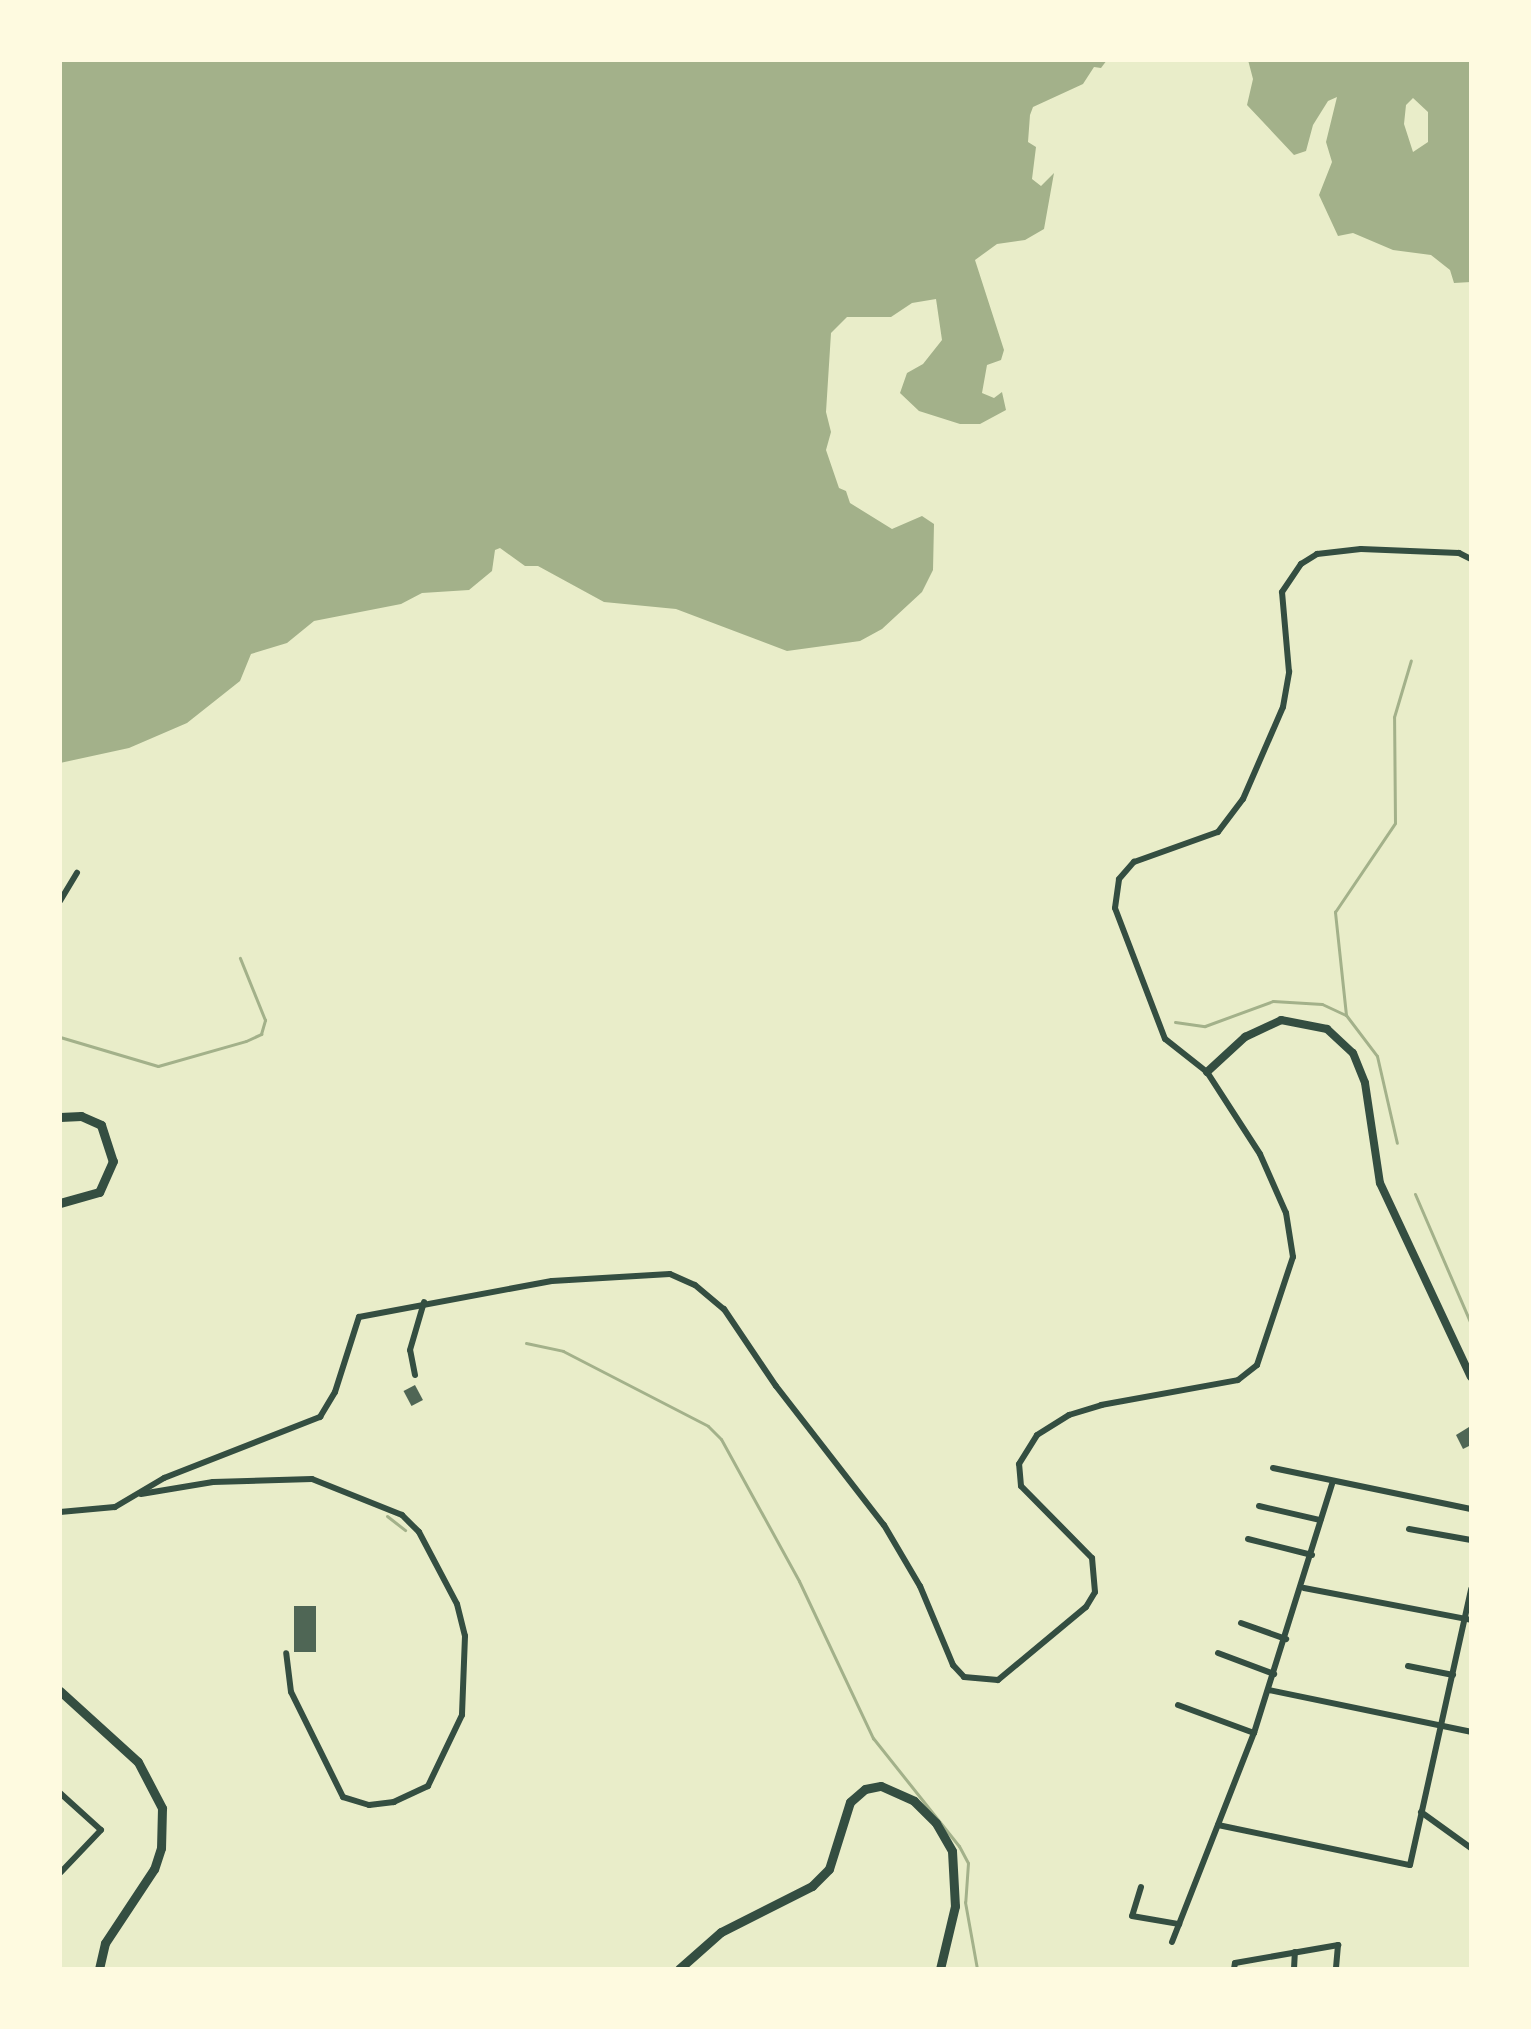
<!DOCTYPE html>
<style>
body{margin:0}
#map{position:relative;width:1531px;height:2029px;overflow:hidden;background:#e9edc9;font-family:"PT Serif",serif}
div>[style]{position:absolute}
.water>*{inset:0;background:#a3b18a}
.stream>*{height:3px;margin:-1.5px;padding:0 1.5px;transform-origin:1.5px;border-radius:1.5px;background:#a3b18a}
.building>*{inset:0;background:#4f6655;transform-origin:0 0}
.minor>*{height:6px;margin:-3px;padding:0 3px;transform-origin:3px;border-radius:3px;background:#344e41}
.tertiary>*{height:8px;margin:-4px;padding:0 4px;transform-origin:4px;border-radius:4px;background:#344e41}
.secondary>*{height:9px;margin:-4.5px;padding:0 4.5px;transform-origin:4.5px;border-radius:4.5px;background:#344e41}
span{translate:-50% -50%;white-space:nowrap;text-align:center;line-height:1.15;-webkit-text-stroke:7px #fefae0;paint-order:stroke}
.frame{position:absolute;inset:0;border:62px solid #fefae0;pointer-events:none}
</style>
<div id="map">
<div class="water">
<div style="clip-path:polygon(60px 60px,1107px 60px,1101px 68px,1094px 67px,1083px 84px,1033px 107px,1030px 115px,1028px 142px,1036px 147px,1032px 179px,1041px 186px,1054px 173px,1044px 229px,1025px 240px,997px 244px,975px 260px,1004px 350px,1001px 360px,987px 365px,982px 393px,994px 398px,1002px 392px,1006px 410px,980px 424px,960px 424px,919px 411px,900px 393px,907px 373px,923px 364px,942px 340px,936px 299px,912px 303px,891px 317px,847px 317px,831px 333px,826px 412px,831px 432px,826px 450px,839px 488px,846px 491px,850px 503px,892px 529px,922px 516px,934px 524px,933px 570px,922px 592px,882px 629px,860px 641px,787px 651px,676px 609px,604px 602px,538px 566px,525px 566px,500px 548px,495px 550px,492px 571px,469px 590px,422px 593px,401px 604px,314px 621px,287px 643px,251px 654px,240px 681px,187px 723px,129px 748px,60px 763px)"></div>
<div style="clip-path:polygon(evenodd,1248px 60px,1471px 60px,1471px 282px,1454px 283px,1450px 270px,1431px 255px,1393px 250px,1353px 233px,1338px 236px,1319px 195px,1332px 162px,1326px 142px,1337px 97px,1328px 101px,1313px 125px,1306px 151px,1294px 155px,1247px 105px,1253px 79px,1248px 60px,1413px 98px,1428px 112px,1428px 142px,1413px 152px,1404px 124px,1406px 105px,1413px 98px)"></div>
</div>
<div class="stream">
<div style="left:1346px;top:1015px;width:104px;rotate:-96.1deg"></div>
<div style="left:1335px;top:912px;width:107px;rotate:-56deg"></div>
<div style="left:1395px;top:823px;width:106px;rotate:-90.5deg"></div>
<div style="left:1394px;top:717px;width:59px;rotate:-73.4deg"></div>
<div style="left:1175px;top:1022px;width:30px;rotate:8deg"></div>
<div style="left:1205px;top:1026px;width:72px;rotate:-20.2deg"></div>
<div style="left:1273px;top:1001px;width:49px;rotate:3.5deg"></div>
<div style="left:1322px;top:1004px;width:26px;rotate:25deg"></div>
<div style="left:1346px;top:1015px;width:51px;rotate:52.9deg"></div>
<div style="left:1377px;top:1056px;width:89px;rotate:77.1deg"></div>
<div style="left:60px;top:1037px;width:102px;rotate:16.5deg"></div>
<div style="left:158px;top:1066px;width:91px;rotate:-15.9deg"></div>
<div style="left:246px;top:1041px;width:17px;rotate:-25deg"></div>
<div style="left:261px;top:1034px;width:15px;rotate:-74deg"></div>
<div style="left:265px;top:1020px;width:67px;rotate:-112deg"></div>
<div style="left:1415px;top:1194px;width:142px;rotate:66.7deg"></div>
<div style="left:526px;top:1343px;width:38px;rotate:12deg"></div>
<div style="left:563px;top:1351px;width:163px;rotate:27.3deg"></div>
<div style="left:708px;top:1426px;width:18px;rotate:45deg"></div>
<div style="left:721px;top:1439px;width:162px;rotate:61.2deg"></div>
<div style="left:799px;top:1581px;width:174px;rotate:64.8deg"></div>
<div style="left:873px;top:1738px;width:138px;rotate:51.5deg"></div>
<div style="left:959px;top:1846px;width:19px;rotate:62deg"></div>
<div style="left:968px;top:1863px;width:39px;rotate:94deg"></div>
<div style="left:965px;top:1902px;width:68px;rotate:79.8deg"></div>
<div style="left:387px;top:1516px;width:23px;rotate:38deg"></div>
</div>
<div class="building">
<div style="left:415px;top:1385px;width:17px;height:13px;rotate:62deg"></div>
<div style="clip-path:polygon(1469px 1427px,1471px 1445px,1463px 1449px,1456px 1435px)"></div>
<div style="left:294px;top:1606px;width:22px;height:46px"></div>
</div>
<div class="minor">
<div style="left:60px;top:901px;width:33px;rotate:-59deg"></div>
<div style="left:415px;top:1375px;width:25px;rotate:-101deg"></div>
<div style="left:410px;top:1350px;width:50px;rotate:-73.7deg"></div>
<div style="left:1273px;top:1468px;width:202px;rotate:11.7deg"></div>
<div style="left:141px;top:1494px;width:73px;rotate:-9.5deg"></div>
<div style="left:213px;top:1482px;width:99px;rotate:-1.7deg"></div>
<div style="left:312px;top:1479px;width:97px;rotate:21.8deg"></div>
<div style="left:402px;top:1515px;width:24px;rotate:45deg"></div>
<div style="left:419px;top:1532px;width:81px;rotate:62.2deg"></div>
<div style="left:457px;top:1604px;width:33px;rotate:76deg"></div>
<div style="left:465px;top:1636px;width:79px;rotate:92.2deg"></div>
<div style="left:462px;top:1715px;width:79px;rotate:115.6deg"></div>
<div style="left:428px;top:1786px;width:38px;rotate:155deg"></div>
<div style="left:394px;top:1802px;width:25px;rotate:173deg"></div>
<div style="left:369px;top:1805px;width:27px;rotate:-163deg"></div>
<div style="left:343px;top:1797px;width:117px;rotate:-116.3deg"></div>
<div style="left:291px;top:1692px;width:39px;rotate:-97deg"></div>
<div style="left:1259px;top:1506px;width:63px;rotate:12.9deg"></div>
<div style="left:60px;top:1512px;width:55px;rotate:-5.2deg"></div>
<div style="left:115px;top:1507px;width:57px;rotate:-30.6deg"></div>
<div style="left:164px;top:1478px;width:168px;rotate:-21.4deg"></div>
<div style="left:320px;top:1417px;width:29px;rotate:-59deg"></div>
<div style="left:335px;top:1392px;width:79px;rotate:-72.3deg"></div>
<div style="left:359px;top:1317px;width:196px;rotate:-10.6deg"></div>
<div style="left:552px;top:1281px;width:118px;rotate:-3.4deg"></div>
<div style="left:670px;top:1274px;width:27px;rotate:24deg"></div>
<div style="left:695px;top:1285px;width:38px;rotate:40deg"></div>
<div style="left:724px;top:1309px;width:93px;rotate:56deg"></div>
<div style="left:776px;top:1386px;width:176px;rotate:52.2deg"></div>
<div style="left:884px;top:1525px;width:71px;rotate:59.5deg"></div>
<div style="left:920px;top:1586px;width:86px;rotate:67.3deg"></div>
<div style="left:953px;top:1665px;width:16px;rotate:47deg"></div>
<div style="left:964px;top:1677px;width:34px;rotate:5deg"></div>
<div style="left:998px;top:1680px;width:114px;rotate:-39.7deg"></div>
<div style="left:1086px;top:1607px;width:17px;rotate:-59deg"></div>
<div style="left:1095px;top:1592px;width:34px;rotate:-95deg"></div>
<div style="left:1092px;top:1558px;width:101px;rotate:-134.6deg"></div>
<div style="left:1021px;top:1486px;width:22px;rotate:-95deg"></div>
<div style="left:1019px;top:1464px;width:34px;rotate:-58deg"></div>
<div style="left:1037px;top:1435px;width:38px;rotate:-32deg"></div>
<div style="left:1069px;top:1415px;width:34px;rotate:-17deg"></div>
<div style="left:1101px;top:1405px;width:139px;rotate:-10.3deg"></div>
<div style="left:1238px;top:1380px;width:24px;rotate:-38deg"></div>
<div style="left:1257px;top:1365px;width:114px;rotate:-71.6deg"></div>
<div style="left:1293px;top:1257px;width:45px;rotate:-99deg"></div>
<div style="left:1286px;top:1213px;width:64px;rotate:-113.8deg"></div>
<div style="left:1260px;top:1154px;width:98px;rotate:-122.9deg"></div>
<div style="left:1207px;top:1072px;width:53px;rotate:-141.8deg"></div>
<div style="left:1165px;top:1039px;width:140px;rotate:-110.9deg"></div>
<div style="left:1115px;top:908px;width:29px;rotate:-82deg"></div>
<div style="left:1119px;top:879px;width:23px;rotate:-49deg"></div>
<div style="left:1134px;top:862px;width:89px;rotate:-19.7deg"></div>
<div style="left:1218px;top:832px;width:41px;rotate:-52.9deg"></div>
<div style="left:1243px;top:799px;width:100px;rotate:-66.5deg"></div>
<div style="left:1283px;top:707px;width:36px;rotate:-80deg"></div>
<div style="left:1289px;top:672px;width:80px;rotate:-95deg"></div>
<div style="left:1282px;top:592px;width:34px;rotate:-56deg"></div>
<div style="left:1301px;top:564px;width:19px;rotate:-32deg"></div>
<div style="left:1317px;top:554px;width:44px;rotate:-6.5deg"></div>
<div style="left:1361px;top:549px;width:98px;rotate:2.3deg"></div>
<div style="left:1459px;top:553px;width:13px;rotate:27deg"></div>
<div style="left:1409px;top:1529px;width:63px;rotate:10.1deg"></div>
<div style="left:1248px;top:1539px;width:66px;rotate:14deg"></div>
<div style="left:1304px;top:1588px;width:170px;rotate:10.8deg"></div>
<div style="left:1241px;top:1623px;width:48px;rotate:19.6deg"></div>
<div style="left:1218px;top:1653px;width:60px;rotate:20.6deg"></div>
<div style="left:1408px;top:1666px;width:46px;rotate:11.3deg"></div>
<div style="left:1269px;top:1690px;width:206px;rotate:11.7deg"></div>
<div style="left:1178px;top:1705px;width:81px;rotate:20.2deg"></div>
<div style="left:60px;top:1793px;width:55px;rotate:42.1deg"></div>
<div style="left:101px;top:1830px;width:59px;rotate:133.6deg"></div>
<div style="left:1421px;top:1812px;width:62px;rotate:35.8deg"></div>
<div style="left:1218px;top:1825px;width:196px;rotate:11.8deg"></div>
<div style="left:1410px;top:1865px;width:283px;rotate:-77.5deg"></div>
<div style="left:1141px;top:1887px;width:30px;rotate:107deg"></div>
<div style="left:1132px;top:1916px;width:48px;rotate:9.7deg"></div>
<div style="left:1172px;top:1942px;width:225px;rotate:-68.6deg"></div>
<div style="left:1254px;top:1733px;width:264px;rotate:-72.6deg"></div>
<div style="left:1234px;top:1969px;width:6px;rotate:-81deg"></div>
<div style="left:1235px;top:1963px;width:105px;rotate:-9.9deg"></div>
<div style="left:1338px;top:1945px;width:24px;rotate:95deg"></div>
<div style="left:1294px;top:1969px;width:17px;rotate:-87deg"></div>
</div>
<div class="tertiary">
<div style="left:1207px;top:1072px;width:52px;rotate:-42.6deg"></div>
<div style="left:1245px;top:1037px;width:40px;rotate:-25deg"></div>
<div style="left:1281px;top:1020px;width:47px;rotate:11.1deg"></div>
<div style="left:1327px;top:1029px;width:35px;rotate:43deg"></div>
<div style="left:1353px;top:1053px;width:32px;rotate:68deg"></div>
<div style="left:1365px;top:1083px;width:101px;rotate:81.5deg"></div>
<div style="left:1380px;top:1183px;width:214px;rotate:64.9deg"></div>
</div>
<div class="secondary">
<div style="left:60px;top:1117px;width:21px;rotate:-3deg"></div>
<div style="left:81px;top:1116px;width:22px;rotate:24deg"></div>
<div style="left:101px;top:1125px;width:38px;rotate:72deg"></div>
<div style="left:113px;top:1161px;width:34px;rotate:114deg"></div>
<div style="left:99px;top:1192px;width:41px;rotate:164.2deg"></div>
<div style="left:60px;top:1691px;width:105px;rotate:42.3deg"></div>
<div style="left:138px;top:1762px;width:52px;rotate:62.4deg"></div>
<div style="left:162px;top:1808px;width:40px;rotate:91.4deg"></div>
<div style="left:161px;top:1848px;width:22px;rotate:108deg"></div>
<div style="left:154px;top:1869px;width:89px;rotate:123.5deg"></div>
<div style="left:105px;top:1943px;width:27px;rotate:103deg"></div>
<div style="left:679px;top:1969px;width:56px;rotate:-41.4deg"></div>
<div style="left:721px;top:1932px;width:102px;rotate:-26.8deg"></div>
<div style="left:812px;top:1886px;width:24px;rotate:-45deg"></div>
<div style="left:829px;top:1869px;width:70px;rotate:-72.6deg"></div>
<div style="left:850px;top:1802px;width:20px;rotate:-41deg"></div>
<div style="left:865px;top:1789px;width:16px;rotate:-11deg"></div>
<div style="left:881px;top:1786px;width:36px;rotate:24deg"></div>
<div style="left:914px;top:1801px;width:31px;rotate:45deg"></div>
<div style="left:936px;top:1823px;width:32px;rotate:60deg"></div>
<div style="left:952px;top:1851px;width:55px;rotate:86.9deg"></div>
<div style="left:955px;top:1906px;width:65px;rotate:103.4deg"></div>
</div>
<div class="frame"></div>
</div>
